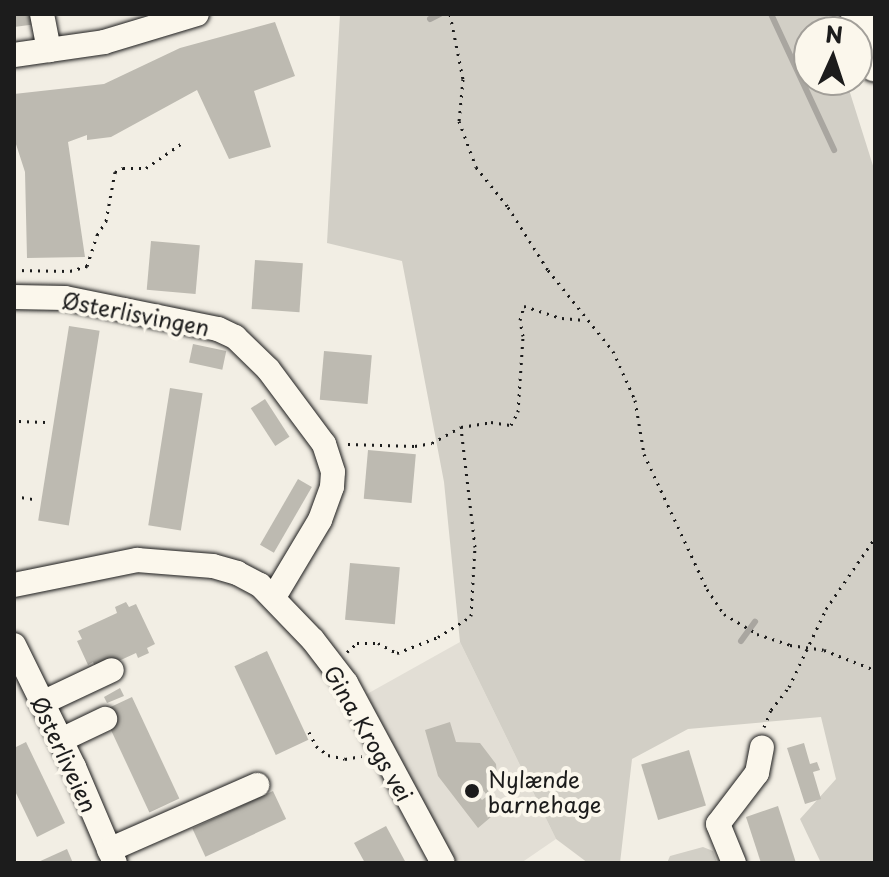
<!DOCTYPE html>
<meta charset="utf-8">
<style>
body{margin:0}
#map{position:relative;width:889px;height:877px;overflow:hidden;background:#f2eee4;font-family:"Playpen Sans",sans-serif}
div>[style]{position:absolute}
.built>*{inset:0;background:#e2ded5}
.green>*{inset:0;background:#d2cfc6}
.stream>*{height:6px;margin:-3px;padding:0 3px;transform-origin:3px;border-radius:3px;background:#a9a6a0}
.building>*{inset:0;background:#bdbab1;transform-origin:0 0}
.path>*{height:3px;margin-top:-1.5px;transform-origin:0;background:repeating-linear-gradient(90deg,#1c1c1c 0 2px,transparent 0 8px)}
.roads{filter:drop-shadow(0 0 2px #1c1c1c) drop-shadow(0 0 2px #1c1c1c)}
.minor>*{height:24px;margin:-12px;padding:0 12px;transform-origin:12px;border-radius:12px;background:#fbf7ec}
.highway>*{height:36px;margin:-18px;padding:0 18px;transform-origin:18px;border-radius:18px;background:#fbf7ec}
.dots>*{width:22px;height:22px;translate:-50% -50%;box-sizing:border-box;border:4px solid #fbf7ec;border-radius:50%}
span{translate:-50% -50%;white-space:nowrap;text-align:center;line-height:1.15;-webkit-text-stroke:8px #fbf7ec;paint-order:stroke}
.street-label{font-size:22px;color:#1c1c1c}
.poi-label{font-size:22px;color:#1c1c1c}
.left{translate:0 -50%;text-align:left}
.frame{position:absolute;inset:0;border:16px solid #1c1c1c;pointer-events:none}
.north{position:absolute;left:793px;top:16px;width:80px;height:80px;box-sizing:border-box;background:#fbf7ec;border:2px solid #a29f99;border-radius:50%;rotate:3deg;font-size:22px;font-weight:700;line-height:32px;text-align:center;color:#1c1c1c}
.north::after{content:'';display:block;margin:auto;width:28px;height:36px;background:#1c1c1c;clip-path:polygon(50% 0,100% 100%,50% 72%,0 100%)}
</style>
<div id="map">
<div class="built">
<div style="clip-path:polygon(460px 642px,556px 839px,521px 863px,443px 863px,367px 694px)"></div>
</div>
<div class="green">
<div style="clip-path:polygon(340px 14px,827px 14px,832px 32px,809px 32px,809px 80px,846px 80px,875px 172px,875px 863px,821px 863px,800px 819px,836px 779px,821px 717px,688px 729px,632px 759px,620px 863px,588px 863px,556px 839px,460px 642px,444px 482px,402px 261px,327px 243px)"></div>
<div style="clip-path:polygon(703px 847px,713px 851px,717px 863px,667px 863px,670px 856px)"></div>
</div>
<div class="stream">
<div style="left:771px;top:14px;width:150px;rotate:65.1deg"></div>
<div style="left:430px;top:19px;width:11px;rotate:-27deg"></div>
<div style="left:741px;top:641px;width:24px;rotate:-54deg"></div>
</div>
<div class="building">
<div style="clip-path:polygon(14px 14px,36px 14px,37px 24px,14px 27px)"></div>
<div style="clip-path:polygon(275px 22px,295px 76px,254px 91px,271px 147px,229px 159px,197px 90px,111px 137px,87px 140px,87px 135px,68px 142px,85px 257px,27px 258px,25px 172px,14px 138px,14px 94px,104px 84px,180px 48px)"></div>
<div style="left:151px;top:241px;width:49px;height:49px;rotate:5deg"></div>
<div style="left:255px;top:260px;width:48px;height:49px;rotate:4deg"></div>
<div style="left:69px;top:326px;width:31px;height:197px;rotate:9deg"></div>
<div style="left:193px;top:344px;width:34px;height:19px;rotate:12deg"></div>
<div style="left:324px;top:351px;width:48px;height:49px;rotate:5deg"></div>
<div style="left:170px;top:388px;width:33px;height:139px;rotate:9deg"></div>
<div style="left:265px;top:399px;width:45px;height:17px;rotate:57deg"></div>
<div style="left:368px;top:450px;width:48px;height:49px;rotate:5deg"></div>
<div style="left:298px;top:479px;width:16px;height:76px;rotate:30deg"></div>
<div style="left:350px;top:563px;width:50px;height:57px;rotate:5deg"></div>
<div style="clip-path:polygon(126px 602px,129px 607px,136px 604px,155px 644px,147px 648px,149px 653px,138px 658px,136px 653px,97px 671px,93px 662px,88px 665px,77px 641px,82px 639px,78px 631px,117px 613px,115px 607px)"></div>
<div style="left:267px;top:651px;width:98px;height:36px;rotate:65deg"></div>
<div style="clip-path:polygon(120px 688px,124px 696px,107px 703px,104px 697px)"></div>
<div style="left:132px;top:697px;width:112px;height:33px;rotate:65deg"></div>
<div style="clip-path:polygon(450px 722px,456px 742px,480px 743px,496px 764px,497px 775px,490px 790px,486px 794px,479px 785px,473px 790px,482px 800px,486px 797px,498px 811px,478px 828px,438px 776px,425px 730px)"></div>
<div style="clip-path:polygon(26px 742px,65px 823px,37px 837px,14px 789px,14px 748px)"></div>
<div style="clip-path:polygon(804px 743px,810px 764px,817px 762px,820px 770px,813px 772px,821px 799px,805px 804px,787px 748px)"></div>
<div style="left:689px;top:750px;width:58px;height:50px;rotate:73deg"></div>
<div style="left:273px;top:791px;width:31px;height:89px;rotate:65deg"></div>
<div style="clip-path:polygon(778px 806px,796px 863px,761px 863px,746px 817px)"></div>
<div style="clip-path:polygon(386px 826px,406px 863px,365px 863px,354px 843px)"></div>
<div style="clip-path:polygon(67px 849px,73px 863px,36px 863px)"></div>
</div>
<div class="path">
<div style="left:450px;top:14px;width:66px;rotate:78.7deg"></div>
<div style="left:463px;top:79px;width:42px;rotate:95.4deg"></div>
<div style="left:459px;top:121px;width:49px;rotate:69.7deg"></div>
<div style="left:476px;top:167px;width:51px;rotate:51.3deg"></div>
<div style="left:508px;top:207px;width:75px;rotate:57.6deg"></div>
<div style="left:548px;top:270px;width:104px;rotate:51.3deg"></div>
<div style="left:613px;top:351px;width:54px;rotate:65.8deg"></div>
<div style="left:635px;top:400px;width:55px;rotate:80.5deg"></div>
<div style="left:644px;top:454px;width:149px;rotate:65deg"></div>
<div style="left:707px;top:589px;width:30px;rotate:56deg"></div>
<div style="left:724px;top:614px;width:39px;rotate:31deg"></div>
<div style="left:757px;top:634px;width:35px;rotate:18deg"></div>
<div style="left:790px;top:645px;width:34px;rotate:8deg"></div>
<div style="left:824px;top:650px;width:55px;rotate:21.4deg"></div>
<div style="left:14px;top:270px;width:56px;rotate:1deg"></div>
<div style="left:70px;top:271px;width:18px;rotate:-16deg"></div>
<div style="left:87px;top:266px;width:33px;rotate:-72deg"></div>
<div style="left:97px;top:235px;width:17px;rotate:-57deg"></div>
<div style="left:106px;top:221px;width:50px;rotate:-79.6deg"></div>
<div style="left:115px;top:172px;width:9px;rotate:-27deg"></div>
<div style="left:123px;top:168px;width:23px"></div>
<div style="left:146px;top:168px;width:47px;rotate:-34.7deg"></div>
<div style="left:19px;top:421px;width:26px;rotate:2deg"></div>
<div style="left:348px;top:444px;width:67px;rotate:1.7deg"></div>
<div style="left:415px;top:446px;width:17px;rotate:-10deg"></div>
<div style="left:432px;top:443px;width:33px;rotate:-29deg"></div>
<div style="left:461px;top:427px;width:30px;rotate:-9deg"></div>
<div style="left:491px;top:422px;width:20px;rotate:9deg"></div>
<div style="left:511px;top:425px;width:15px;rotate:-62deg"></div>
<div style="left:518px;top:412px;width:76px;rotate:-86.2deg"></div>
<div style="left:523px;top:336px;width:16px;rotate:-101deg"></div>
<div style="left:520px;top:320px;width:15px;rotate:-74deg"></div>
<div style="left:524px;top:306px;width:40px;rotate:18deg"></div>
<div style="left:562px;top:318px;width:23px;rotate:5deg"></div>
<div style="left:14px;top:496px;width:20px;rotate:9deg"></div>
<div style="left:347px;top:652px;width:13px;rotate:-42deg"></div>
<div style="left:357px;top:643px;width:21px"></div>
<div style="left:378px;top:643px;width:21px;rotate:28deg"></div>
<div style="left:397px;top:653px;width:44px;rotate:-21.3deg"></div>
<div style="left:438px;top:637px;width:39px;rotate:-32deg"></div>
<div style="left:471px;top:616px;width:69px;rotate:-86.7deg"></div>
<div style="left:475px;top:547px;width:121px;rotate:-96.7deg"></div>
<div style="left:764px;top:727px;width:18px;rotate:-68deg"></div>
<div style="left:771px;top:710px;width:29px;rotate:-52deg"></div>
<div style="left:789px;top:687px;width:86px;rotate:-64.6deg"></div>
<div style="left:826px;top:609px;width:86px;rotate:-55.4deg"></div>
<div style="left:309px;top:732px;width:16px;rotate:63deg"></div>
<div style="left:316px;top:746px;width:15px;rotate:37deg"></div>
<div style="left:328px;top:755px;width:17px;rotate:13deg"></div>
<div style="left:345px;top:759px;width:17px;rotate:-10deg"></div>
</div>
<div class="roads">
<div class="minor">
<div style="left:42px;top:14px;width:37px;rotate:79deg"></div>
<div style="left:14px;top:55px;width:91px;rotate:-8.2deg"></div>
<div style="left:104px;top:42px;width:97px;rotate:-16.8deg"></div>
<div style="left:14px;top:297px;width:51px;rotate:1.1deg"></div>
<div style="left:65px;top:298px;width:156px;rotate:11.5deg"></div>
<div style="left:218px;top:329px;width:19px;rotate:25deg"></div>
<div style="left:235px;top:337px;width:46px;rotate:44.1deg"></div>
<div style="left:268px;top:369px;width:94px;rotate:53.3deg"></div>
<div style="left:324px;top:444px;width:29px;rotate:72deg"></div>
<div style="left:333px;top:472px;width:15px;rotate:94deg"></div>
<div style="left:332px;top:487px;width:35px;rotate:110deg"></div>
<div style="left:320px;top:520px;width:90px;rotate:120.9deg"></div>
<div style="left:14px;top:585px;width:126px;rotate:-11.5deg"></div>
<div style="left:137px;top:560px;width:76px;rotate:4.5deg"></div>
<div style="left:213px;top:566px;width:25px;rotate:16deg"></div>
<div style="left:237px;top:573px;width:26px;rotate:28deg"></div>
<div style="left:260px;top:585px;width:76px;rotate:46.1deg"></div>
<div style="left:313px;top:640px;width:54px;rotate:52.5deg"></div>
<div style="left:346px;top:683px;width:204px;rotate:61.7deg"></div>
<div style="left:14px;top:645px;width:136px;rotate:63.8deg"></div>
<div style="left:74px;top:767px;width:104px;rotate:66.9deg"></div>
<div style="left:42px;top:703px;width:77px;rotate:-25.2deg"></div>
<div style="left:61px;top:740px;width:49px;rotate:-25.5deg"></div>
<div style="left:109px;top:850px;width:162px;rotate:-23.7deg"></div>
<div style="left:734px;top:863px;width:42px;rotate:-112.3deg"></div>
<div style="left:718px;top:824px;width:64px;rotate:-52.6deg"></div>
<div style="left:757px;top:773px;width:26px;rotate:-79deg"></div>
</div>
<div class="highway">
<div style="left:859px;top:14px;width:52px;rotate:71.9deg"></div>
</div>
</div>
<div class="dots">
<div style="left:472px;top:791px;background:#1c1c1c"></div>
</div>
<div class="street-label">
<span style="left:136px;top:313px;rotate:11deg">Østerlisvingen</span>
<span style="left:369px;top:733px;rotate:60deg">Gina Krogs vei</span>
<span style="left:65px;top:754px;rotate:65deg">Østerliveien</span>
</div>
<div class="poi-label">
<span class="left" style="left:488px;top:791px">Nylænde<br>barnehage</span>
</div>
<div class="frame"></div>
<div class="north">N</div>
</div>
